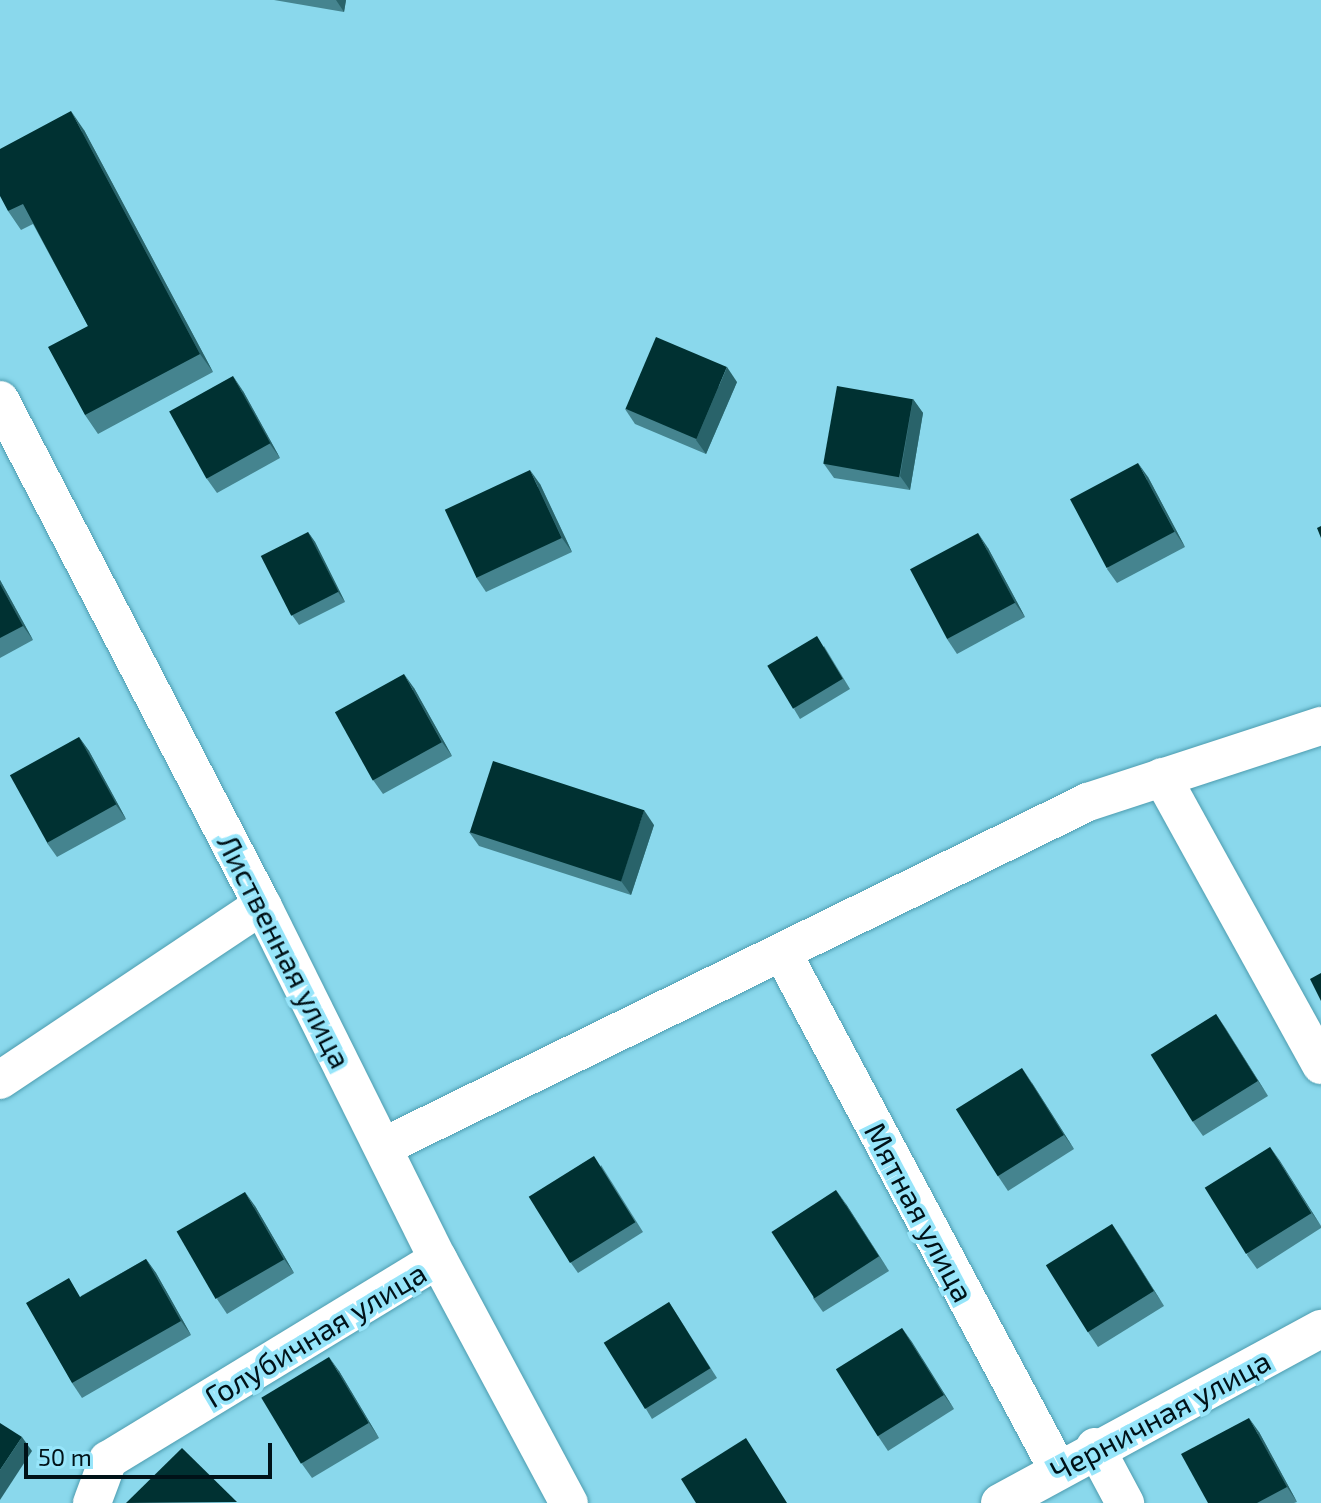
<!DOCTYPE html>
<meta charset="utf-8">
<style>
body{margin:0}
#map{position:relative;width:1321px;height:1503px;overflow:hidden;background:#8ad8ec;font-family:"Exo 2",sans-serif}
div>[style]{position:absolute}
.roads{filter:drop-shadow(0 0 2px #4d9caf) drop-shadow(0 0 2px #4d9caf)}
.street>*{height:38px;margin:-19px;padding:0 19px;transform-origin:19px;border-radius:19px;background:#fff}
.wall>*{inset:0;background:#45848f}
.shaded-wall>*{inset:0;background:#29636a}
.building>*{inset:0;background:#003132;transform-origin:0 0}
span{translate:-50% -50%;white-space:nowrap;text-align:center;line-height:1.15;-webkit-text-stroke:8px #97e5fa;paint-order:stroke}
.street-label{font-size:30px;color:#001218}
.scale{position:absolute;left:24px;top:1443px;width:248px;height:36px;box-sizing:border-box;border:4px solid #001218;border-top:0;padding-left:10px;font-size:24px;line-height:28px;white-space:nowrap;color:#001218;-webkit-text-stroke:6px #97e5fa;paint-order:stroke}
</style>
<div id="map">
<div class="roads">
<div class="street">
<div style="left:0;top:400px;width:569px;rotate:62.58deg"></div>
<div style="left:262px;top:905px;width:395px;rotate:63.6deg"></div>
<div style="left:438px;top:1259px;width:277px;rotate:61.8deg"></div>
<div style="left:1162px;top:777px;width:329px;rotate:61.1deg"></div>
<div style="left:783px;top:954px;width:585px;rotate:61.94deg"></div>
<div style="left:0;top:1080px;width:315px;rotate:-33.7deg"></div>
<div style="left:383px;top:1147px;width:785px;rotate:-26.08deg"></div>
<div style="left:1088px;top:802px;width:245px;rotate:-18.1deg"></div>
<div style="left:1095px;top:1447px;width:64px;rotate:61.8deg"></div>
<div style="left:92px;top:1503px;width:46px;rotate:-69.6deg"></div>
<div style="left:108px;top:1460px;width:386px;rotate:-31.3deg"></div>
<div style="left:1000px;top:1503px;width:365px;rotate:-28.5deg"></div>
</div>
</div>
<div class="wall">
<div style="clip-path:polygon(274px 0,346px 0,344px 12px)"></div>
<div style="clip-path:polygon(84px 130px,213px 372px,98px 434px,85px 415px,88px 326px,33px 224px,21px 230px,8px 211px)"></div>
<div style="clip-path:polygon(737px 382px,706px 454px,635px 424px,625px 409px)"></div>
<div style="clip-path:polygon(243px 391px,280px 458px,217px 493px,207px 479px)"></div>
<div style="clip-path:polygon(913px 399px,923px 413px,910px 490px,834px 478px,824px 464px)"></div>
<div style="clip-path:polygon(1148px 477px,1185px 547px,1117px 583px,1107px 569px)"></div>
<div style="clip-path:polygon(540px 484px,572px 552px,486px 592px,476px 577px)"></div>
<div style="clip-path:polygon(308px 532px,315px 542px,345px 602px,299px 625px,292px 615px)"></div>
<div style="clip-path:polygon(988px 548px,1025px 617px,957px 654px,947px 639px)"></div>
<div style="clip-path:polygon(0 580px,33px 640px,0 658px)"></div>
<div style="clip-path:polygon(824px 646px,850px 689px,800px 719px,794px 709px)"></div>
<div style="clip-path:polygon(414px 688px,452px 756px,383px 794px,373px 780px)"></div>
<div style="clip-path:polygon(79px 737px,89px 751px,126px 819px,57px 857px,47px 843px)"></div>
<div style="clip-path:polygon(654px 825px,631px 895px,479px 846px,469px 832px)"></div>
<div style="clip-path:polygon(1216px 1014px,1268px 1096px,1203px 1136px,1193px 1122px)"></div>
<div style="clip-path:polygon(1032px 1083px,1074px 1149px,1008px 1191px,998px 1176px)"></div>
<div style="clip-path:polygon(1270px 1147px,1321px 1226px,1321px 1228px,1257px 1269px,1247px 1255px)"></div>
<div style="clip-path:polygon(601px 1165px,643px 1232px,578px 1273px,571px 1263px)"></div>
<div style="clip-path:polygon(846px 1204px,889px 1271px,823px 1312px,813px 1298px)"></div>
<div style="clip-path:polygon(255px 1206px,294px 1273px,227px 1314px,217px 1299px)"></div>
<div style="clip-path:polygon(1112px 1224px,1164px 1306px,1098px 1347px,1088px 1332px)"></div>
<div style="clip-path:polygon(146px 1259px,156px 1273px,191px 1335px,82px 1398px,72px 1383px,81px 1296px)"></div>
<div style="clip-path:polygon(669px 1302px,717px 1378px,652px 1419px,646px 1409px)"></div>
<div style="clip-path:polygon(902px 1328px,954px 1409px,888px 1451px,878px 1436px)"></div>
<div style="clip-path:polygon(339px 1371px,379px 1438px,312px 1478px,302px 1464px)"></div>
<div style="clip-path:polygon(1259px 1432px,1297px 1502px,1294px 1503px,1208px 1503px)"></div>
</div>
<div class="shaded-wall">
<div style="clip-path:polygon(336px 0,346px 0,344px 12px)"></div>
<div style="clip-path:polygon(71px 111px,84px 130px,213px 372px,200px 354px)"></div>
<div style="clip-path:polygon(727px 367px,737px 382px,706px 454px,696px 440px)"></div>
<div style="clip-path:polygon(233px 376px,243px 391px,280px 458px,270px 444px)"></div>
<div style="clip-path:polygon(913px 399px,923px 413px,910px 490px,900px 476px)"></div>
<div style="clip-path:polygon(1138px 463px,1148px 477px,1185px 547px,1175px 532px)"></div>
<div style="clip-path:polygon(530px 470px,540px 484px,572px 552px,562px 538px)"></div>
<div style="clip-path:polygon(308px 532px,315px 542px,345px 602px,338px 592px)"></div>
<div style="clip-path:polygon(978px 533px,988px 548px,1025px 617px,1015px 603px)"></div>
<div style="clip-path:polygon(0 580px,33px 640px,23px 626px,0 584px)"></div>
<div style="clip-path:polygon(404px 674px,414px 688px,452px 756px,442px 742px)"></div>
<div style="clip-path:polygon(79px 737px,89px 751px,126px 819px,116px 805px)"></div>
<div style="clip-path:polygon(644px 810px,654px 825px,631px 895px,621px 881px)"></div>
<div style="clip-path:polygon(1216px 1014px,1226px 1029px,1268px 1096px,1258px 1081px)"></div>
<div style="clip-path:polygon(1022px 1068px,1032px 1083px,1074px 1149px,1064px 1135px)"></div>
<div style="clip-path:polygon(1270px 1147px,1280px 1161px,1321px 1226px,1312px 1213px)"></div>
<div style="clip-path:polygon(836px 1190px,846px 1204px,889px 1271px,879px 1256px)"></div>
<div style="clip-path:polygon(245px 1192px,255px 1206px,294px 1273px,284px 1259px)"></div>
<div style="clip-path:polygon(1112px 1224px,1122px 1239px,1164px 1306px,1154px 1291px)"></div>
<div style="clip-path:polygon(146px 1259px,156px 1273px,191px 1335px,181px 1321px)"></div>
<div style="clip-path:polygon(902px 1328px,912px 1342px,954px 1409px,944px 1395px)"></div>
<div style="clip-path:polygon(329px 1357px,339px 1371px,379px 1438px,369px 1423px)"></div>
<div style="clip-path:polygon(1249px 1418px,1259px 1432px,1297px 1502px,1287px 1487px)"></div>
<div style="clip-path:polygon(22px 1437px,32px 1451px,0 1500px,0 1470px)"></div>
</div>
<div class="building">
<div style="clip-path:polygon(71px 111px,200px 354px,85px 415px,48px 347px,88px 326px,23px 204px,8px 211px,0 196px,0 149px)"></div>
<div style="left:656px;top:337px;width:77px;height:78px;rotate:23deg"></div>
<div style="left:233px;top:376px;width:77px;height:73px;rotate:61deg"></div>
<div style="left:837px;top:386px;width:77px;height:79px;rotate:10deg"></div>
<div style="left:1138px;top:463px;width:78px;height:77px;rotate:62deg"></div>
<div style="left:530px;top:470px;width:75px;height:94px;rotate:65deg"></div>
<div style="clip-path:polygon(1321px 526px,1321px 538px,1317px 528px)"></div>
<div style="left:308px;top:532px;width:67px;height:53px;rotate:63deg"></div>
<div style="left:978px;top:533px;width:79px;height:77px;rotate:62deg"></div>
<div style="clip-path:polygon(0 584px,23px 626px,0 638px)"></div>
<div style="left:817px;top:636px;width:50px;height:58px;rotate:59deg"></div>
<div style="left:404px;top:674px;width:78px;height:79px;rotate:61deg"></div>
<div style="left:79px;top:737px;width:77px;height:79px;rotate:61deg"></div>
<div style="left:493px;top:761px;width:159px;height:75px;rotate:18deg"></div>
<div style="clip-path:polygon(1321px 973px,1321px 1001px,1310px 979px)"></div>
<div style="left:1216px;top:1014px;width:79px;height:77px;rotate:58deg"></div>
<div style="left:1022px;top:1068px;width:79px;height:78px;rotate:58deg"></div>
<div style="left:1270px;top:1147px;width:78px;height:77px;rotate:58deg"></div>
<div style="left:594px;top:1156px;width:78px;height:77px;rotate:58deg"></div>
<div style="left:836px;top:1190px;width:79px;height:77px;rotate:57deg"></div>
<div style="left:245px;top:1192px;width:78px;height:79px;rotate:60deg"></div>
<div style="left:1112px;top:1224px;width:79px;height:78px;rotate:58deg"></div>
<div style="clip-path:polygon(146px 1259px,181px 1321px,72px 1383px,26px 1303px,69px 1278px,80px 1297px)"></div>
<div style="left:669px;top:1302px;width:78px;height:77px;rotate:58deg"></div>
<div style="left:902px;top:1328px;width:79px;height:78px;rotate:58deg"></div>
<div style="left:329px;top:1357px;width:77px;height:79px;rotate:59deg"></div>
<div style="clip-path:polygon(1249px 1418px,1287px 1487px,1257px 1503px,1208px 1503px,1181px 1454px)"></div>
<div style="clip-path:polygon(0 1423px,22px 1437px,0 1470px)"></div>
<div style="clip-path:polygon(746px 1438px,787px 1503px,696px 1503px,681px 1479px)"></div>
<div style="clip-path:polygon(182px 1448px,237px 1502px,126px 1503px)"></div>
</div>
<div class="street-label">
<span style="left:285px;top:951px;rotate:63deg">Лиственная улица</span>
<span style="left:920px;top:1212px;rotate:62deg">Мятная улица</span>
<span style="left:315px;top:1334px;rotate:-31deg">Голубичная улица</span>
<span style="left:1160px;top:1415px;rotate:-28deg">Черничная улица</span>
</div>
<div class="scale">50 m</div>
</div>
